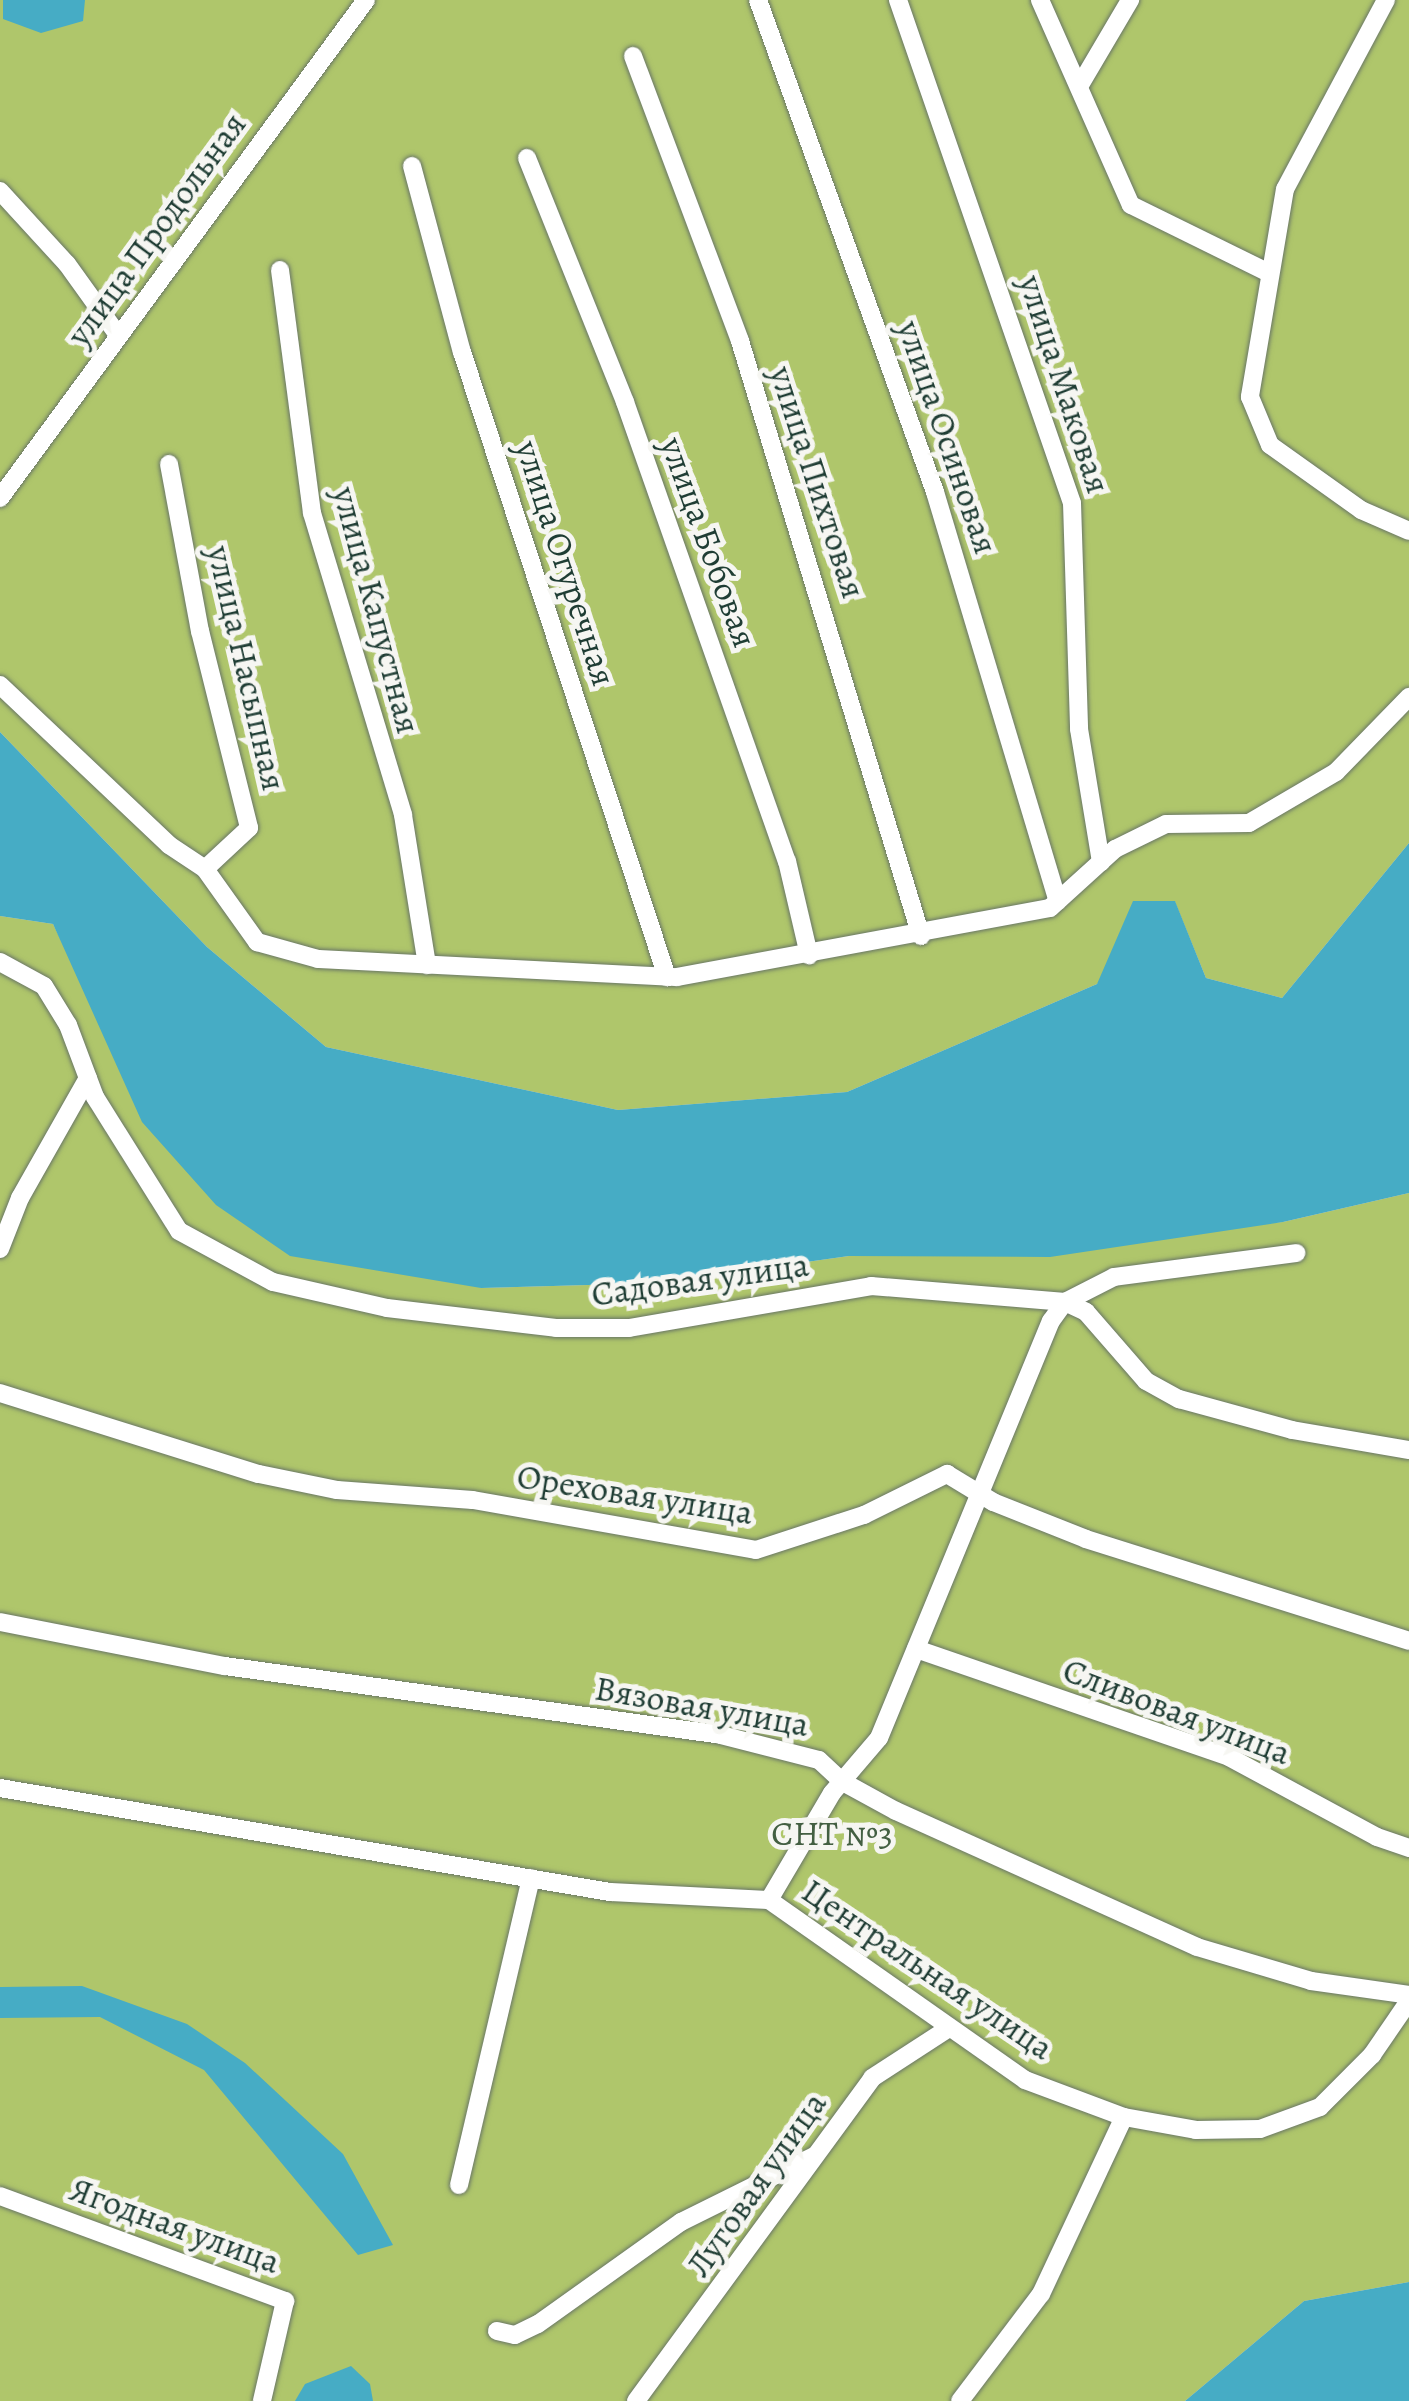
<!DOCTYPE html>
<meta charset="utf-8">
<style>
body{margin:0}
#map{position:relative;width:1409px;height:2401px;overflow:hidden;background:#f3dfc4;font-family:Alegreya,serif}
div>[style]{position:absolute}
.green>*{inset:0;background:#afc66b}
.water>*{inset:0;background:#46acc5}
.roads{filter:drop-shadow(0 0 2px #697666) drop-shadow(0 0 2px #697666)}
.minor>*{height:18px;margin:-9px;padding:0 9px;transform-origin:9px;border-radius:9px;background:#fff}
span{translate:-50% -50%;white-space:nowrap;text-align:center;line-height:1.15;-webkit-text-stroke:10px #f6f6f2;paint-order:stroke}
.street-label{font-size:35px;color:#1f3d34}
.park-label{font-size:35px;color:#435f42}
</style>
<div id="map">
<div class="green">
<div style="clip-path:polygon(0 0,1409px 0,1409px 843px,1282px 998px,1206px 978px,1175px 902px,1097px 984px,847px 1092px,618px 1110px,326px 1047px,207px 947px,0 732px)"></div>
<div style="clip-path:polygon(0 916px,53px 924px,97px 1012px,481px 1288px,659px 1283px,849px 1256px,1283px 1222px,1409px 1193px,1409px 2282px,1304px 2301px,1185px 2401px,0 2401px)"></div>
</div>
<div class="water">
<div style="clip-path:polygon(3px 0,85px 0,83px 21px,41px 33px,3px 19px)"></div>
<div style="clip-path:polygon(0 732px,207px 947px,326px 1047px,618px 1110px,847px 1092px,1097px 984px,1133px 901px,1175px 901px,1206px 978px,1282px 998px,1409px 843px,1409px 1193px,1283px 1222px,1050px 1257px,849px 1256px,659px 1283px,481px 1288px,290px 1256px,216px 1205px,142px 1122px,53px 924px,0 916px)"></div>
<div style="clip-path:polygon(82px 1986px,187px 2024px,245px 2063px,343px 2154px,393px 2245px,358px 2255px,204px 2070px,100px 2017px,0 2018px,0 1987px)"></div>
<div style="clip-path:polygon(1409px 2282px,1409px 2401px,1185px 2401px,1304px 2301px)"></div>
<div style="clip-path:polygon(351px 2366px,370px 2384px,373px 2401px,295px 2401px,305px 2384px)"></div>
</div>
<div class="roads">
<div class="minor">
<div style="left:758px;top:0;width:523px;rotate:70.21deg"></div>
<div style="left:935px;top:492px;width:427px;rotate:73.3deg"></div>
<div style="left:898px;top:0;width:532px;rotate:70.92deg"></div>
<div style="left:1072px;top:503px;width:226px;rotate:88.2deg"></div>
<div style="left:1079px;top:729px;width:135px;rotate:80.6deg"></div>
<div style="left:1040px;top:0;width:224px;rotate:66.1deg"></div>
<div style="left:1131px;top:205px;width:152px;rotate:26.2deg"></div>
<div style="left:1386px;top:0;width:214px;rotate:118.1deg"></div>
<div style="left:1285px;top:189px;width:211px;rotate:99.6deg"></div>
<div style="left:1250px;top:397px;width:52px;rotate:67.4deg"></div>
<div style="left:1270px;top:445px;width:112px;rotate:35.5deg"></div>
<div style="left:1361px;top:510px;width:52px;rotate:23.6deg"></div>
<div style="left:633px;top:56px;width:304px;rotate:69.4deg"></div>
<div style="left:740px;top:341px;width:622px;rotate:73.08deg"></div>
<div style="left:1080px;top:85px;width:99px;rotate:-59.5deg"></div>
<div style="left:527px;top:158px;width:263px;rotate:68.1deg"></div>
<div style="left:625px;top:402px;width:487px;rotate:70.6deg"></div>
<div style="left:787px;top:861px;width:97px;rotate:76.8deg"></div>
<div style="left:412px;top:166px;width:193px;rotate:75deg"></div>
<div style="left:462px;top:352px;width:658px;rotate:71.84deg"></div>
<div style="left:0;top:191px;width:99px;rotate:47.5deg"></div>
<div style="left:67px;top:264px;width:87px;rotate:54.3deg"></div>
<div style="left:280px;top:270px;width:245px;rotate:82.5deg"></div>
<div style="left:312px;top:513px;width:315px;rotate:73.2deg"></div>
<div style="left:403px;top:815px;width:152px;rotate:80.9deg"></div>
<div style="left:169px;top:464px;width:170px;rotate:79.5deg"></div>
<div style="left:200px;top:631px;width:203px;rotate:76deg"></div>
<div style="left:249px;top:828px;width:60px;rotate:137deg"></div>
<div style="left:0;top:498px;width:618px;rotate:-53.69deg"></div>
<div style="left:0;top:685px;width:233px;rotate:43.4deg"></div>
<div style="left:169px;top:845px;width:43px;rotate:33.7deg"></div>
<div style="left:205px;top:869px;width:90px;rotate:54.5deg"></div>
<div style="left:257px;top:942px;width:63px;rotate:15.6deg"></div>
<div style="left:318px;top:959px;width:359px;rotate:2.9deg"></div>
<div style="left:677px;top:977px;width:379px;rotate:-10.5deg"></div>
<div style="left:1050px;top:908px;width:88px;rotate:-42.2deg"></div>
<div style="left:1115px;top:849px;width:57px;rotate:-26.1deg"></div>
<div style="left:1166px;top:824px;width:83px;rotate:-0.7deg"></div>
<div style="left:1249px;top:823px;width:101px;rotate:-30.4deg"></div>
<div style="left:1336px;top:772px;width:105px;rotate:-45.8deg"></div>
<div style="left:0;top:962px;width:50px;rotate:28.6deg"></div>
<div style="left:44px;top:986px;width:46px;rotate:58.4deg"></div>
<div style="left:68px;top:1025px;width:77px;rotate:69.4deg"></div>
<div style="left:95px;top:1097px;width:158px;rotate:57.9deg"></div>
<div style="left:179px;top:1231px;width:107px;rotate:28.5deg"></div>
<div style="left:273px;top:1282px;width:117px;rotate:12.8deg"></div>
<div style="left:387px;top:1308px;width:170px;rotate:6.7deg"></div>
<div style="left:556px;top:1328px;width:73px"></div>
<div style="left:629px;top:1328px;width:246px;rotate:-9.8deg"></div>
<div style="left:871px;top:1286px;width:195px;rotate:4.7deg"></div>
<div style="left:1065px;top:1302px;width:55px;rotate:-27deg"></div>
<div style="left:1114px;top:1277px;width:184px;rotate:-7.5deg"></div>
<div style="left:0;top:1249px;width:55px;rotate:-68.6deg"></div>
<div style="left:20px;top:1198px;width:138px;rotate:-60.5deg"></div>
<div style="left:0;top:1393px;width:271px;rotate:17.4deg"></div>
<div style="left:259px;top:1474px;width:80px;rotate:11.6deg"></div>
<div style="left:337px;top:1490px;width:136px;rotate:4.2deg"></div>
<div style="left:473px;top:1500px;width:287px;rotate:10deg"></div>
<div style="left:756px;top:1550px;width:114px;rotate:-18deg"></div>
<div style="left:864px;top:1515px;width:93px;rotate:-26.3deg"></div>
<div style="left:947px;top:1474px;width:54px;rotate:31.3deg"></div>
<div style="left:993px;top:1502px;width:100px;rotate:21.7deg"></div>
<div style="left:1086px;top:1539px;width:339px;rotate:17.5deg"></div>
<div style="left:0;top:1622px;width:229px;rotate:11.1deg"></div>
<div style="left:225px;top:1666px;width:497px;rotate:7.9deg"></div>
<div style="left:717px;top:1734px;width:105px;rotate:14.3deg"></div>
<div style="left:819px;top:1760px;width:33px;rotate:43deg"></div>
<div style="left:843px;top:1782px;width:60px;rotate:28.7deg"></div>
<div style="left:896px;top:1811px;width:330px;rotate:24.3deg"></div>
<div style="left:1197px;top:1947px;width:119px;rotate:16.6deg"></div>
<div style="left:1311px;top:1981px;width:99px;rotate:8.1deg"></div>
<div style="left:916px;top:1649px;width:331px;rotate:19deg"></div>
<div style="left:1229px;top:1757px;width:168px;rotate:28.4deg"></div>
<div style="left:1377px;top:1837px;width:34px;rotate:19deg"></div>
<div style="left:0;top:1788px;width:619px;rotate:9.68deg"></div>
<div style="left:610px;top:1892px;width:159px;rotate:2.9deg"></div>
<div style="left:769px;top:1900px;width:313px;rotate:35.1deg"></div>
<div style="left:1025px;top:2080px;width:106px;rotate:20.5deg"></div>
<div style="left:1124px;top:2117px;width:73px;rotate:10.2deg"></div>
<div style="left:1196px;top:2130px;width:64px;rotate:-0.9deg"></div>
<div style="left:1260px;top:2129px;width:64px;rotate:-20.1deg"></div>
<div style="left:1320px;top:2107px;width:74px;rotate:-45deg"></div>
<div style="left:1372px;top:2055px;width:65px;rotate:-55.6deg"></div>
<div style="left:769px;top:1900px;width:124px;rotate:-59.5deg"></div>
<div style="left:832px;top:1793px;width:72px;rotate:-49.5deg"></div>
<div style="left:879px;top:1738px;width:451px;rotate:-67.6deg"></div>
<div style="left:1051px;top:1321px;width:24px;rotate:-54deg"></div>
<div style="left:1065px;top:1302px;width:23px;rotate:25deg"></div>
<div style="left:1086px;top:1312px;width:91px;rotate:49deg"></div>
<div style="left:1146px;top:1381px;width:38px;rotate:29deg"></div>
<div style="left:1179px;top:1399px;width:117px;rotate:15.3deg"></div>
<div style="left:1292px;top:1430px;width:119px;rotate:9.7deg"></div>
<div style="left:459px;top:2185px;width:315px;rotate:-76.8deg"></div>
<div style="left:0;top:2196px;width:304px;rotate:20.2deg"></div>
<div style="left:285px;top:2301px;width:103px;rotate:103deg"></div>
<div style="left:497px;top:2331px;width:18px;rotate:13deg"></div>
<div style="left:515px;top:2335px;width:25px;rotate:-26deg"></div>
<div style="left:538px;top:2324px;width:176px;rotate:-35.5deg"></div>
<div style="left:681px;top:2222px;width:148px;rotate:-26.4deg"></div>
<div style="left:636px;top:2401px;width:400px;rotate:-53.8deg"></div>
<div style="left:872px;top:2078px;width:92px;rotate:-33deg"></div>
<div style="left:960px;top:2401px;width:134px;rotate:-52.9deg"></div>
<div style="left:1041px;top:2294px;width:195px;rotate:-64.9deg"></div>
</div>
</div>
<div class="street-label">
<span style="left:156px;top:229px;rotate:-54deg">улица Продольная</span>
<span style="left:1065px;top:384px;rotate:72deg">улица Маковая</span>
<span style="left:948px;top:437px;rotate:71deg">улица Осиновая</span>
<span style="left:818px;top:482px;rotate:72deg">улица Пихтовая</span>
<span style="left:709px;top:542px;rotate:70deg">улица Бобовая</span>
<span style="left:566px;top:563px;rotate:72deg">улица Огуречная</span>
<span style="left:377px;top:610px;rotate:75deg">улица Капустная</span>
<span style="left:247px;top:668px;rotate:77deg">улица Насыпная</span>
<span style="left:700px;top:1279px;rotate:-8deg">Садовая улица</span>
<span style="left:635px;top:1494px;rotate:9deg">Ореховая улица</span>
<span style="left:702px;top:1706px;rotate:10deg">Вязовая улица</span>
<span style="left:1177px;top:1711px;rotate:21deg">Сливовая улица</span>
<span style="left:928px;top:1969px;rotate:34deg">Центральная улица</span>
<span style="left:756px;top:2184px;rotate:-55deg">Луговая улица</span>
<span style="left:175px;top:2225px;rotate:20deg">Ягодная улица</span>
</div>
<div class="park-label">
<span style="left:832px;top:1833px">СНТ №3</span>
</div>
</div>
